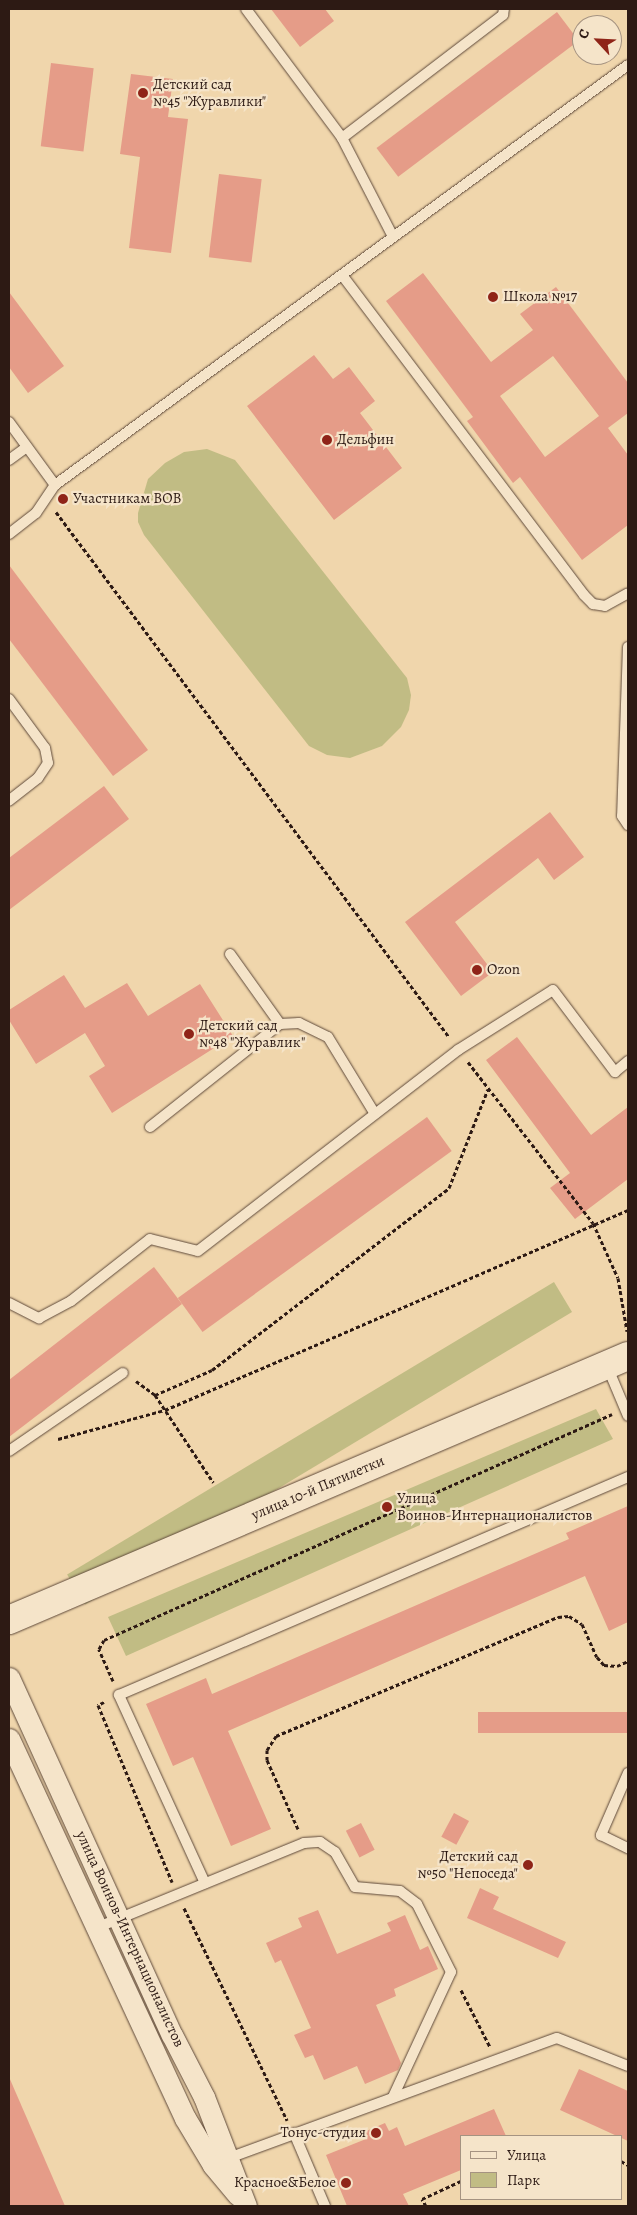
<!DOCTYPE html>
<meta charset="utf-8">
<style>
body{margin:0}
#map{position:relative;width:637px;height:2215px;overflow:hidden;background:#f0d6ac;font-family:Alegreya,serif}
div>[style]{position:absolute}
.green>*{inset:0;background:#c1bc84;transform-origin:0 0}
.building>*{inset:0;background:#e59c88;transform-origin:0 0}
.path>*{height:3px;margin-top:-1.5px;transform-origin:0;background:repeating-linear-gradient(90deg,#2d1a14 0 4px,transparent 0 6.5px)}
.roads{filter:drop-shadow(0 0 1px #5e493a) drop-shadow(0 0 1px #5e493a)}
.service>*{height:10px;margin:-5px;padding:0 5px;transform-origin:5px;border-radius:5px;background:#f5e4c9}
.minor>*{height:21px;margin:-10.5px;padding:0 10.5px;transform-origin:10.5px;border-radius:10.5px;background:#f5e4c9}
.secondary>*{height:28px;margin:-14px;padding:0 14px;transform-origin:14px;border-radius:14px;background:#f5e4c9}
.dots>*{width:14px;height:14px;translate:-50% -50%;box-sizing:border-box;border:2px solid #f5e4c9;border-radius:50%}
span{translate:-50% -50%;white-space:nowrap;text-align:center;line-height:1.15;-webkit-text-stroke:4.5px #f5e4c9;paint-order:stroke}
.poi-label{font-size:15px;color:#2d1a14}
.left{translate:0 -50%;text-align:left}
.right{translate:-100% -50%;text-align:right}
.street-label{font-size:15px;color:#2d1a14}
.frame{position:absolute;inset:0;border:10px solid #2d1a14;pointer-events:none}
.legend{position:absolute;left:460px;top:2135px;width:162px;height:65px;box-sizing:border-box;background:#f5e4c9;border:1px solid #a59381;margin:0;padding:6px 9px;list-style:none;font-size:15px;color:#2d1a14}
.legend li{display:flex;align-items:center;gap:10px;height:25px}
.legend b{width:25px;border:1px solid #a59381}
.north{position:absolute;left:572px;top:15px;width:50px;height:50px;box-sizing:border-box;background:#f5e4c9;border:1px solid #a59381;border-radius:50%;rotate:295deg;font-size:14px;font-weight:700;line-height:20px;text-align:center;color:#2d1a14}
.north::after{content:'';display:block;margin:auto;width:18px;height:22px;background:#8f2418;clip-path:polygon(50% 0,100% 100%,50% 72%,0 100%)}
</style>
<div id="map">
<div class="green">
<div style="clip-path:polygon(207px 449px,235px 460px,407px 678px,411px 695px,409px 710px,401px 727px,382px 746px,350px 758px,327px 755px,309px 746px,144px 535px,138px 522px,138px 513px,148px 479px,165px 463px,184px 452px)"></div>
<div style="left:554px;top:1282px;width:35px;height:568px;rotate:59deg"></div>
<div style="clip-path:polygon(596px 1409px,613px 1439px,126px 1656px,108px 1617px)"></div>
</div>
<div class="building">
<div style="clip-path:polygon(271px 9px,325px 9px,334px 21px,300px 47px)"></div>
<div style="left:557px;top:12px;width:36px;height:226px;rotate:53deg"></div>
<div style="left:51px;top:63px;width:43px;height:84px;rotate:7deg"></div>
<div style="clip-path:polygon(131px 74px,173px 79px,168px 117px,188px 119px,171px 253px,129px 248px,140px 157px,120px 154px)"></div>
<div style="left:219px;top:174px;width:43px;height:84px;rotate:7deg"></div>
<div style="clip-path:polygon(evenodd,423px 273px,491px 362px,533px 330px,520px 314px,556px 287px,628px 383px,628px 413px,608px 428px,628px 455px,628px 525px,582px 560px,520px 477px,513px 483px,467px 421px,473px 417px,386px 301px,423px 273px,553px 356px,599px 416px,545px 457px,500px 396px,553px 356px)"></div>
<div style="clip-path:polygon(9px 292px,64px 366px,28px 393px,9px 367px)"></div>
<div style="clip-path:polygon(314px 355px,333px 379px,349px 367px,375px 401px,360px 413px,402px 468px,334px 520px,247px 406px)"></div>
<div style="clip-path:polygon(9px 565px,148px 750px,113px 776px,9px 639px)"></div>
<div style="clip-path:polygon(104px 786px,129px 819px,9px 910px,9px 858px)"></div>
<div style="clip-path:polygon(550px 812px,584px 857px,554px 880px,538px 858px,455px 922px,493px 972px,461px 996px,405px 922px)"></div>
<div style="clip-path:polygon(64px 975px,85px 1008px,127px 983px,148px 1016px,200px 984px,233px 1036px,112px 1113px,89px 1076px,105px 1066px,85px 1033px,36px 1064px,9px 1020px,9px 1010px)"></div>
<div style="clip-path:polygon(517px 1037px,591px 1135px,628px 1107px,628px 1179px,575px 1219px,550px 1188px,570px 1173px,486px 1060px)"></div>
<div style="left:427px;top:1117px;width:42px;height:308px;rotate:54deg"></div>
<div style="clip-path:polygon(154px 1267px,182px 1304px,9px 1437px,9px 1380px)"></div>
<div style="clip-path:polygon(628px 1506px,628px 1622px,609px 1631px,585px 1576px,228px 1731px,271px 1829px,231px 1846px,193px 1757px,173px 1766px,146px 1704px,206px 1678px,212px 1694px,569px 1539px,566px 1533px)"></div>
<div style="left:628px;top:1712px;width:21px;height:150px;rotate:90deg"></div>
<div style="left:454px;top:1813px;width:17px;height:27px;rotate:28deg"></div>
<div style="left:361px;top:1823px;width:30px;height:17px;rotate:63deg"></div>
<div style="clip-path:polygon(480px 1888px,499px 1897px,493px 1909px,566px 1942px,558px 1958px,467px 1918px)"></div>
<div style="clip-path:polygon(318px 1910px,337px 1954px,391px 1931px,387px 1923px,405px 1915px,420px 1950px,428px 1946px,438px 1969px,394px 1989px,396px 1996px,376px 2005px,401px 2063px,398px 2070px,365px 2084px,357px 2066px,324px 2080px,313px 2055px,305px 2058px,294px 2035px,311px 2028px,281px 1960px,275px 1963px,266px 1943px,302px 1927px,298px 1918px)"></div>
<div style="clip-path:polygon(579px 2069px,628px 2091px,628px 2141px,560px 2110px)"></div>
<div style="clip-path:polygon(9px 2077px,65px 2206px,9px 2206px)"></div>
<div style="clip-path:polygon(494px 2109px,506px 2136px,461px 2136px,461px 2170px,403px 2194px,409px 2206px,347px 2206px,326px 2155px,366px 2139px,364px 2132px,385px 2123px,389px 2131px,397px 2127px,405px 2146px)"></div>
</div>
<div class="path">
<div style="left:56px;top:512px;width:656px;rotate:53.18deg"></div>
<div style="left:468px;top:1062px;width:204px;rotate:52.2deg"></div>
<div style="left:593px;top:1223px;width:60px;rotate:65.6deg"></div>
<div style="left:618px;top:1278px;width:54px;rotate:80.4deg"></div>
<div style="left:136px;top:1381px;width:24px;rotate:36deg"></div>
<div style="left:155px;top:1395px;width:105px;rotate:56.3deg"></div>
<div style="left:155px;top:1395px;width:62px;rotate:-23.7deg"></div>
<div style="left:212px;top:1370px;width:299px;rotate:-37.5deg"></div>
<div style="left:449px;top:1188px;width:106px;rotate:-68.5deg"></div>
<div style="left:58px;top:1439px;width:111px;rotate:-15.2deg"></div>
<div style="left:165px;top:1410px;width:504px;rotate:-23.36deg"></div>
<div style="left:113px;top:1681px;width:35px;rotate:-114deg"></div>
<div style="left:99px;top:1649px;width:10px;rotate:-61deg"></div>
<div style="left:104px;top:1640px;width:556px;rotate:-23.98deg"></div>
<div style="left:104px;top:1702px;width:7px;rotate:153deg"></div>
<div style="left:98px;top:1705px;width:192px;rotate:67.3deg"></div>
<div style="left:298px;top:1829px;width:76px;rotate:-114.2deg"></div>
<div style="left:267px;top:1760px;width:10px;rotate:-90deg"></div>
<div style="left:267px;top:1750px;width:17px;rotate:-57deg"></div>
<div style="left:276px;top:1736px;width:306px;rotate:-22.9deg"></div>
<div style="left:558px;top:1617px;width:11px;rotate:-5deg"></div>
<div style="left:569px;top:1616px;width:15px;rotate:32deg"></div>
<div style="left:582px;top:1624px;width:36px;rotate:66deg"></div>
<div style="left:597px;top:1657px;width:11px;rotate:49deg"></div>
<div style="left:604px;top:1665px;width:13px;rotate:4deg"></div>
<div style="left:617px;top:1666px;width:12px;rotate:-24deg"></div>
<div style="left:184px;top:1908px;width:236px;rotate:64.1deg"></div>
<div style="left:461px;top:1990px;width:64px;rotate:63deg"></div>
<div style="left:557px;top:2136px;width:7px"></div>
<div style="left:621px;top:2161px;width:8px;rotate:30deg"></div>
<div style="left:426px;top:2206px;width:8px;rotate:-120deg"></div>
<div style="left:422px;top:2199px;width:43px;rotate:-24.8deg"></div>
</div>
<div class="roads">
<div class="service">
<div style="left:246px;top:9px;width:161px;rotate:53.3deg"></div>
<div style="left:342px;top:138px;width:111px;rotate:62.7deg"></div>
<div style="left:342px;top:138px;width:203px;rotate:-37.4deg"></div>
<div style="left:503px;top:15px;width:6px;rotate:-81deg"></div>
<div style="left:342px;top:275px;width:401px;rotate:52.9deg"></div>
<div style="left:584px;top:595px;width:13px;rotate:45deg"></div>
<div style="left:593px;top:604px;width:12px;rotate:9deg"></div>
<div style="left:605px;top:606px;width:26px;rotate:-29deg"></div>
<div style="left:9px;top:422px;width:78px;rotate:53.9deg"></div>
<div style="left:9px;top:460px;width:22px;rotate:-36deg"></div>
<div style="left:9px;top:534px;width:34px;rotate:-38deg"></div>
<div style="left:36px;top:513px;width:34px;rotate:-56deg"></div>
<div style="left:55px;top:485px;width:710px;rotate:-36.24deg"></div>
<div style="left:628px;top:647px;width:169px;rotate:92deg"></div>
<div style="left:622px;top:816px;width:11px;rotate:56deg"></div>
<div style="left:9px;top:699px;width:61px;rotate:53.7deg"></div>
<div style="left:45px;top:748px;width:15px;rotate:79deg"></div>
<div style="left:48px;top:763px;width:18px;rotate:124deg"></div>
<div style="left:38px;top:778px;width:37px;rotate:142deg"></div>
<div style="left:230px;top:954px;width:86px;rotate:54.5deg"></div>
<div style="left:150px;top:1127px;width:166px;rotate:-38.4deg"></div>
<div style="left:280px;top:1024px;width:19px;rotate:-3deg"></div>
<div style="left:299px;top:1023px;width:32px;rotate:26deg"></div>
<div style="left:328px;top:1037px;width:90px;rotate:58.6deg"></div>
<div style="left:9px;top:1303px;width:34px;rotate:27deg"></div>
<div style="left:39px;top:1318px;width:36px;rotate:-28deg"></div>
<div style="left:71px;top:1301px;width:100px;rotate:-38.1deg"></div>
<div style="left:150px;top:1239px;width:49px;rotate:14deg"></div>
<div style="left:198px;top:1251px;width:329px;rotate:-37.7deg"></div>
<div style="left:458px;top:1050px;width:112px;rotate:-32.3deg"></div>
<div style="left:553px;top:990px;width:103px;rotate:52.9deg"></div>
<div style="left:615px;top:1072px;width:17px;rotate:-40deg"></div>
<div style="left:607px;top:1366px;width:54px;rotate:67.2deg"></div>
<div style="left:9px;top:1451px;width:138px;rotate:-34.4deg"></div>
<div style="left:628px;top:1773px;width:68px;rotate:113.5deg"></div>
<div style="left:601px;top:1835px;width:30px;rotate:26deg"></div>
<div style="left:205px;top:1883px;width:207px;rotate:-114.6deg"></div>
<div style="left:119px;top:1695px;width:554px;rotate:-23.19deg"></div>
<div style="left:96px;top:1928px;width:225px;rotate:-22.2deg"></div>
<div style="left:304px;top:1843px;width:16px;rotate:-4deg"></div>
<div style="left:320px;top:1842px;width:18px;rotate:34deg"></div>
<div style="left:335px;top:1852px;width:40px;rotate:60.3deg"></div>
<div style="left:355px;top:1887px;width:45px;rotate:5.1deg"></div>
<div style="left:400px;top:1891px;width:21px;rotate:37deg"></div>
<div style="left:417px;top:1904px;width:76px;rotate:63.4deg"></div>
<div style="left:451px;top:1972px;width:138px;rotate:114.9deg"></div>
<div style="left:294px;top:2133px;width:79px;rotate:67deg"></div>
<div style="left:226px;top:2159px;width:352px;rotate:-20.1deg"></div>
<div style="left:557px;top:2038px;width:76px;rotate:21.5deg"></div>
</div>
<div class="minor">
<div style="left:9px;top:1678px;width:392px;rotate:65.5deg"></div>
<div style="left:172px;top:2035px;width:70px;rotate:62.7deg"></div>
<div style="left:204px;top:2097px;width:117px;rotate:68.9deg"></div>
<div style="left:9px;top:1739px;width:418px;rotate:65.1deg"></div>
<div style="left:185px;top:2118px;width:55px;rotate:59.2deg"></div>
<div style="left:213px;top:2165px;width:39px;rotate:50deg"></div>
</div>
<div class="secondary">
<div style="left:9px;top:1620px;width:673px;rotate:-23.1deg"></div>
</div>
</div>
<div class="dots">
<div style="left:143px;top:93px;background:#8f2418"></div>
<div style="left:493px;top:297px;background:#8f2418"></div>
<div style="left:327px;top:440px;background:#8f2418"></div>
<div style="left:63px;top:499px;background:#8f2418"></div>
<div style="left:477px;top:970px;background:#8f2418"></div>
<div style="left:189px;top:1034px;background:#8f2418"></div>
<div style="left:387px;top:1507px;background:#8f2418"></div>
<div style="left:528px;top:1865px;background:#8f2418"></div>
<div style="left:376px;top:2133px;background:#8f2418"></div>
<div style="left:346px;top:2183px;background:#8f2418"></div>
</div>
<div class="poi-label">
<span class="left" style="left:153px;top:93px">Детский сад<br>№45 "Журавлики"</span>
<span class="left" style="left:503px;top:297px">Школа №17</span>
<span class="left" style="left:337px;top:440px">Дельфин</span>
<span class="left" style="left:73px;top:499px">Участникам ВОВ</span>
<span class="left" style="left:487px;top:970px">Ozon</span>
<span class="left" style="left:199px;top:1034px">Детский сад<br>№48 "Журавлик"</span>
<span class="left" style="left:397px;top:1507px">Улица<br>Воинов-Интернационалистов</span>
<span class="right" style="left:518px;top:1865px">Детский сад<br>№50 "Непоседа"</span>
<span class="right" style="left:366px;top:2133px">Тонус-студия</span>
<span class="right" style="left:336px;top:2183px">Красное&amp;Белое</span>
</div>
<div class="street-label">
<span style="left:318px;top:1488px;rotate:-23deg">улица 10-й Пятилетки</span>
<span style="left:130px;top:1939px;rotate:65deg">улица Воинов-Интернационалистов</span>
</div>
<div class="frame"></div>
<ul class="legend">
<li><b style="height:6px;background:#f5e4c9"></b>Улица</li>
<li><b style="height:14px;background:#c1bc84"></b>Парк</li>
</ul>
<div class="north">С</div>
</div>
